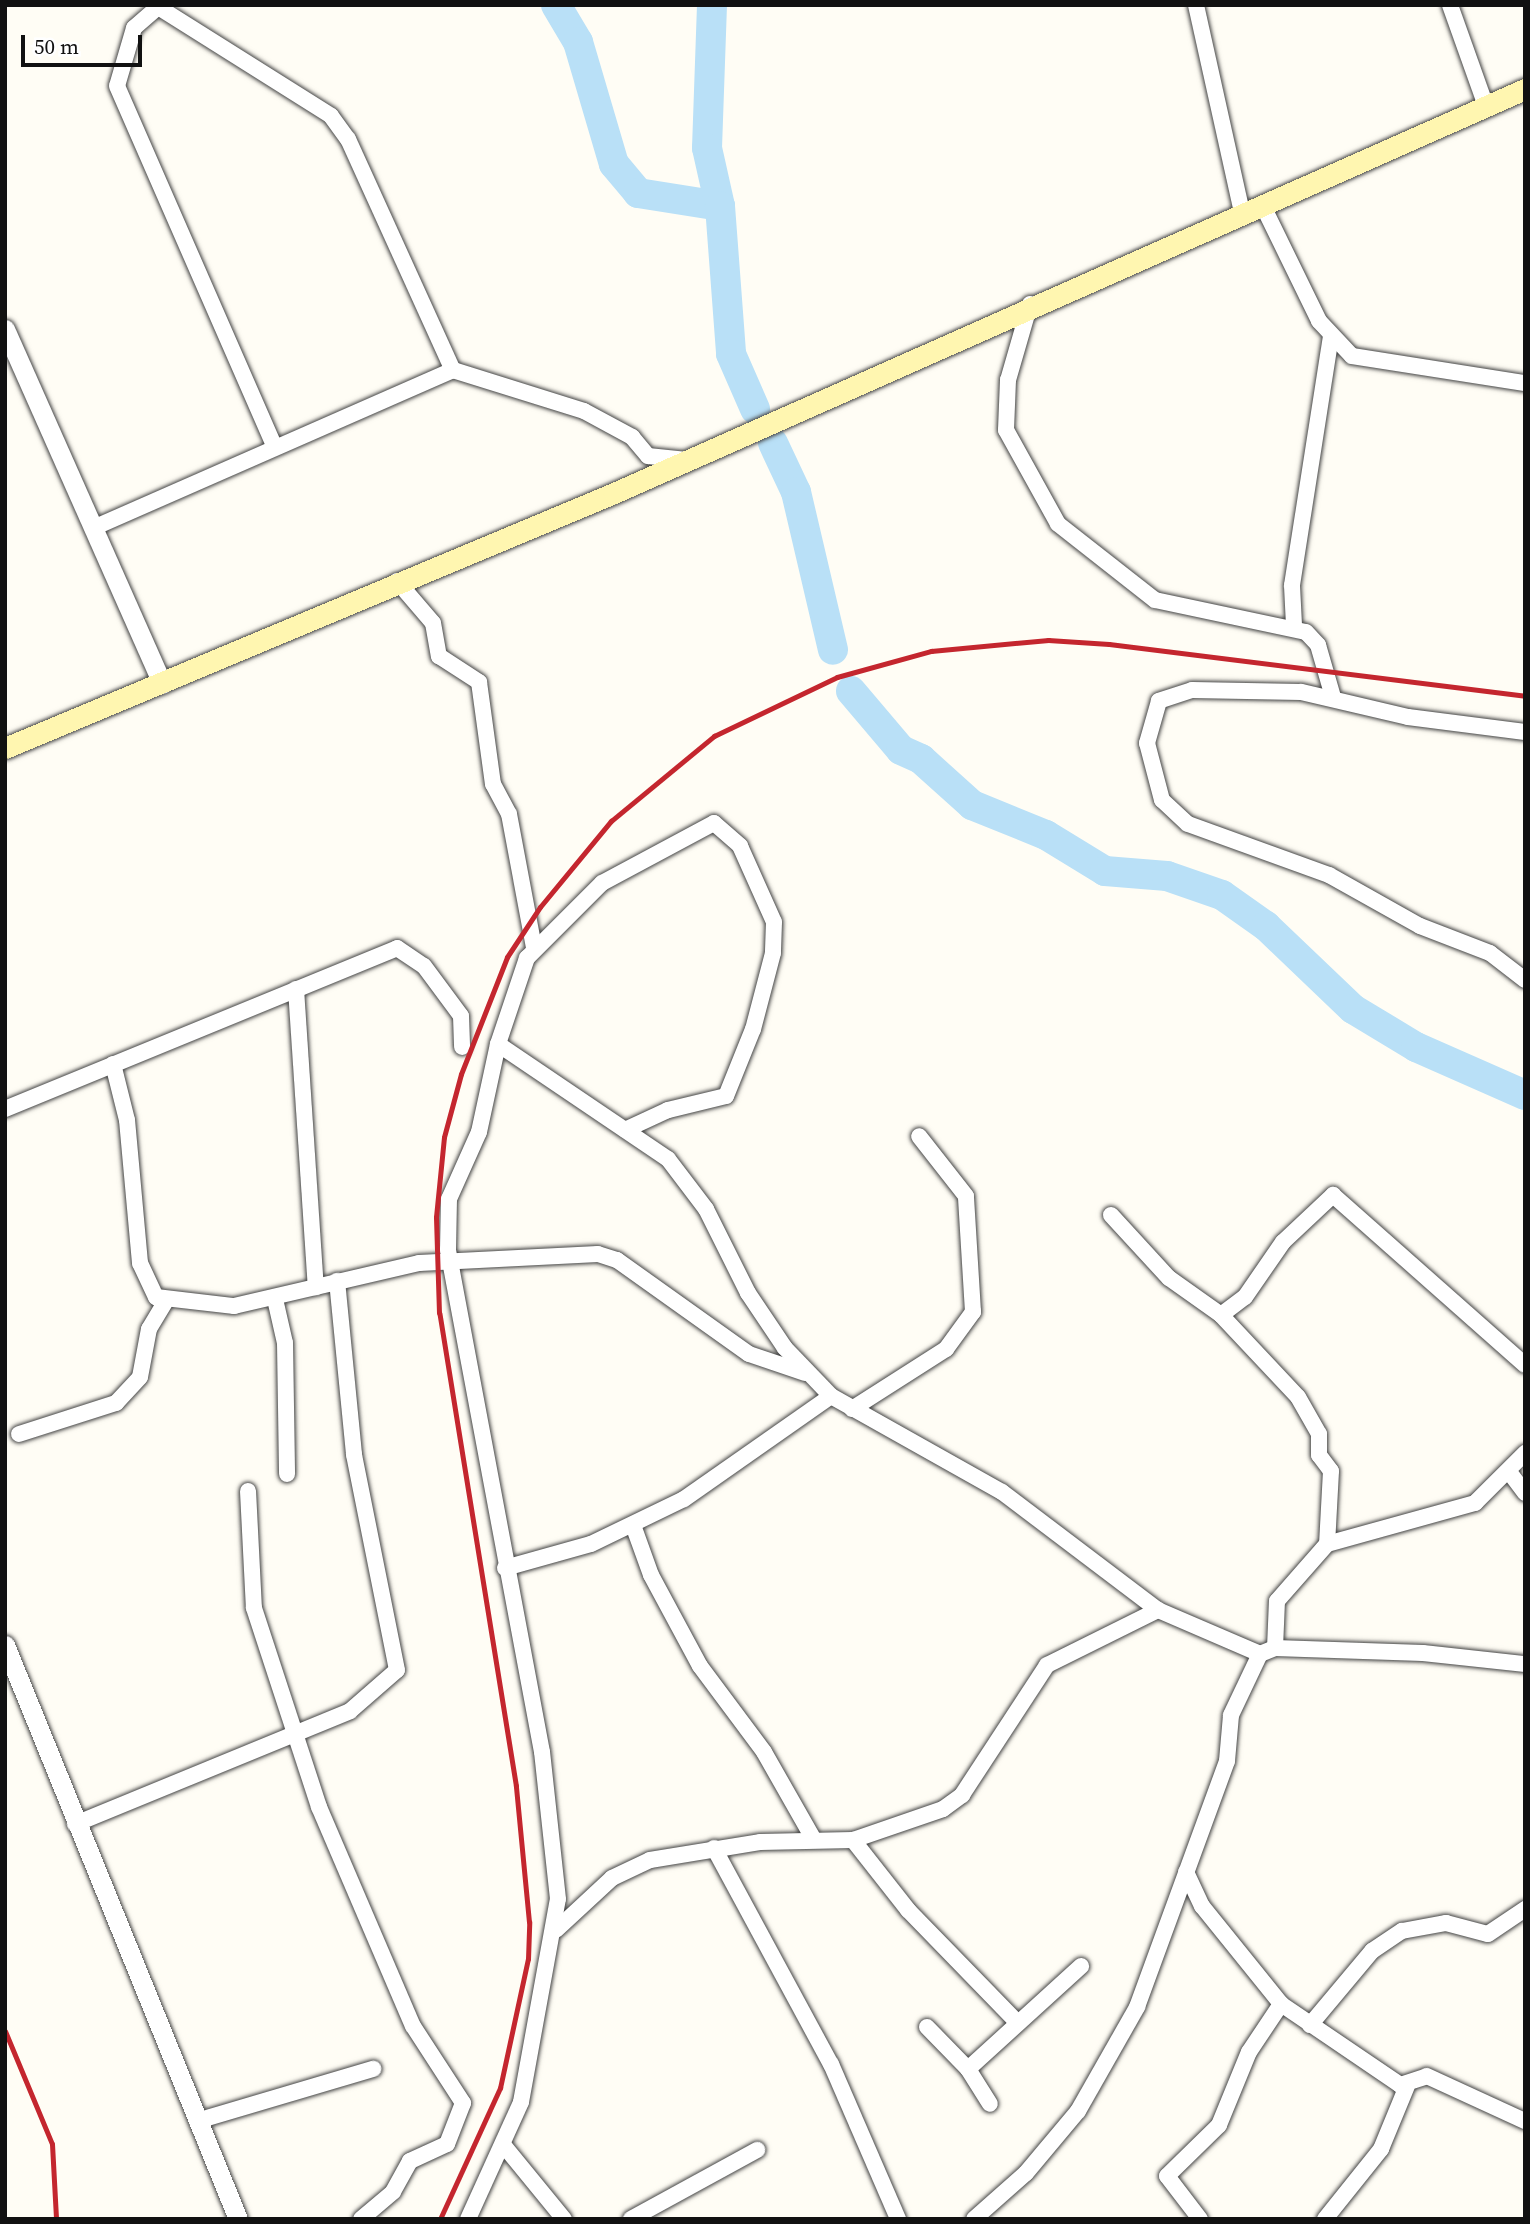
<!DOCTYPE html>
<style>
body{margin:0}
#map{position:relative;width:1530px;height:2224px;overflow:hidden;background:#fffdf5;font-family:"Source Serif 4",serif}
div>[style]{position:absolute}
.river>*{height:30px;margin:-15px;padding:0 15px;transform-origin:15px;border-radius:15px;background:#b9e0f7}
.roads{filter:drop-shadow(0 0 2px #444) drop-shadow(0 0 2px #444)}
.minor>*{height:16px;margin:-8px;padding:0 8px;transform-origin:8px;border-radius:8px;background:#fff}
.tertiary>*{height:19px;margin:-9.5px;padding:0 9.5px;transform-origin:9.5px;border-radius:9.5px;background:#fff}
.secondary>*{height:21px;margin:-10.5px;padding:0 10.5px;transform-origin:10.5px;border-radius:10.5px;background:#fff6b0}
.rail>*{height:5px;margin:-2.5px;padding:0 2.5px;transform-origin:2.5px;border-radius:2.5px;background:#c4262e}
span{translate:-50% -50%;white-space:nowrap;text-align:center;line-height:1.15;-webkit-text-stroke:7px #fff;paint-order:stroke}
.frame{position:absolute;inset:0;border:7px solid #111;pointer-events:none}
.scale{position:absolute;left:21px;top:35px;width:121px;height:32px;box-sizing:border-box;border:4px solid #111;border-top:0;padding-left:9px;font-size:21px;line-height:24px;white-space:nowrap;color:#111;-webkit-text-stroke:5px #fff;paint-order:stroke}
</style>
<div id="map">
<div class="river">
<div style="left:556px;top:5px;width:43px;rotate:59.3deg"></div>
<div style="left:578px;top:42px;width:127px;rotate:73.6deg"></div>
<div style="left:614px;top:164px;width:38px;rotate:50deg"></div>
<div style="left:638px;top:193px;width:83px;rotate:9deg"></div>
<div style="left:712px;top:5px;width:143px;rotate:92deg"></div>
<div style="left:707px;top:148px;width:59px;rotate:77.4deg"></div>
<div style="left:720px;top:206px;width:148px;rotate:85.7deg"></div>
<div style="left:731px;top:354px;width:60px;rotate:66.4deg"></div>
<div style="left:773px;top:443px;width:54px;rotate:64.9deg"></div>
<div style="left:796px;top:492px;width:162px;rotate:76.8deg"></div>
<div style="left:851px;top:691px;width:77px;rotate:49.7deg"></div>
<div style="left:901px;top:750px;width:22px;rotate:24deg"></div>
<div style="left:921px;top:759px;width:69px;rotate:42deg"></div>
<div style="left:972px;top:805px;width:80px;rotate:22.1deg"></div>
<div style="left:1046px;top:835px;width:69px;rotate:31.4deg"></div>
<div style="left:1105px;top:871px;width:62px;rotate:4.6deg"></div>
<div style="left:1167px;top:876px;width:58px;rotate:19.1deg"></div>
<div style="left:1222px;top:895px;width:54px;rotate:35.2deg"></div>
<div style="left:1266px;top:926px;width:120px;rotate:43.7deg"></div>
<div style="left:1353px;top:1009px;width:74px;rotate:31.1deg"></div>
<div style="left:1416px;top:1047px;width:119px;rotate:23.8deg"></div>
</div>
<div class="roads">
<div class="minor">
<div style="left:155px;top:5px;width:208px;rotate:32.2deg"></div>
<div style="left:331px;top:116px;width:29px;rotate:54deg"></div>
<div style="left:348px;top:139px;width:254px;rotate:65.6deg"></div>
<div style="left:453px;top:370px;width:137px;rotate:17.4deg"></div>
<div style="left:584px;top:411px;width:55px;rotate:28.4deg"></div>
<div style="left:632px;top:437px;width:25px;rotate:50deg"></div>
<div style="left:648px;top:456px;width:39px;rotate:6deg"></div>
<div style="left:1196px;top:5px;width:212px;rotate:77.5deg"></div>
<div style="left:1450px;top:5px;width:107px;rotate:70.4deg"></div>
<div style="left:158px;top:7px;width:32px;rotate:139deg"></div>
<div style="left:134px;top:28px;width:60px;rotate:106.3deg"></div>
<div style="left:117px;top:86px;width:392px;rotate:66.4deg"></div>
<div style="left:1262px;top:204px;width:130px;rotate:64deg"></div>
<div style="left:1319px;top:321px;width:48px;rotate:46.7deg"></div>
<div style="left:1352px;top:356px;width:175px;rotate:8.9deg"></div>
<div style="left:1030px;top:304px;width:79px;rotate:106.1deg"></div>
<div style="left:1008px;top:380px;width:50px;rotate:92.3deg"></div>
<div style="left:1006px;top:430px;width:107px;rotate:61deg"></div>
<div style="left:1058px;top:524px;width:123px;rotate:38.1deg"></div>
<div style="left:1155px;top:600px;width:154px;rotate:12deg"></div>
<div style="left:1306px;top:632px;width:18px;rotate:47deg"></div>
<div style="left:1318px;top:645px;width:54px;rotate:73.9deg"></div>
<div style="left:93px;top:528px;width:393px;rotate:-23.7deg"></div>
<div style="left:397px;top:581px;width:55px;rotate:49.4deg"></div>
<div style="left:433px;top:623px;width:34px;rotate:80deg"></div>
<div style="left:439px;top:656px;width:48px;rotate:33deg"></div>
<div style="left:479px;top:682px;width:103px;rotate:82.2deg"></div>
<div style="left:493px;top:784px;width:34px;rotate:62deg"></div>
<div style="left:509px;top:814px;width:136px;rotate:79.4deg"></div>
<div style="left:1294px;top:625px;width:40px;rotate:-92.9deg"></div>
<div style="left:1292px;top:585px;width:251px;rotate:-81.1deg"></div>
<div style="left:1525px;top:732px;width:118px;rotate:-172.7deg"></div>
<div style="left:1408px;top:717px;width:110px;rotate:-166.8deg"></div>
<div style="left:1301px;top:692px;width:109px;rotate:-178.9deg"></div>
<div style="left:1192px;top:690px;width:35px;rotate:162deg"></div>
<div style="left:1159px;top:701px;width:44px;rotate:105.9deg"></div>
<div style="left:1147px;top:743px;width:59px;rotate:75.3deg"></div>
<div style="left:1162px;top:800px;width:35px;rotate:43deg"></div>
<div style="left:1188px;top:824px;width:150px;rotate:19.9deg"></div>
<div style="left:1329px;top:875px;width:104px;rotate:29.3deg"></div>
<div style="left:1420px;top:926px;width:75px;rotate:21.1deg"></div>
<div style="left:1490px;top:953px;width:44px;rotate:37.6deg"></div>
<div style="left:296px;top:989px;width:299px;rotate:86.2deg"></div>
<div style="left:498px;top:1044px;width:205px;rotate:34.1deg"></div>
<div style="left:668px;top:1159px;width:63px;rotate:52.8deg"></div>
<div style="left:706px;top:1209px;width:94px;rotate:63.4deg"></div>
<div style="left:748px;top:1293px;width:66px;rotate:56.1deg"></div>
<div style="left:785px;top:1348px;width:66px;rotate:46.2deg"></div>
<div style="left:831px;top:1396px;width:196px;rotate:29.3deg"></div>
<div style="left:1002px;top:1492px;width:196px;rotate:37.1deg"></div>
<div style="left:1158px;top:1610px;width:111px;rotate:23.3deg"></div>
<div style="left:1260px;top:1654px;width:16px;rotate:-22deg"></div>
<div style="left:1275px;top:1648px;width:148px;rotate:1.9deg"></div>
<div style="left:1423px;top:1653px;width:103px;rotate:6.2deg"></div>
<div style="left:113px;top:1064px;width:58px;rotate:76deg"></div>
<div style="left:127px;top:1120px;width:144px;rotate:84.8deg"></div>
<div style="left:140px;top:1263px;width:38px;rotate:65deg"></div>
<div style="left:156px;top:1297px;width:79px;rotate:6.6deg"></div>
<div style="left:234px;top:1306px;width:190px;rotate:-13.1deg"></div>
<div style="left:419px;top:1263px;width:179px;rotate:-2.9deg"></div>
<div style="left:598px;top:1254px;width:20px;rotate:18deg"></div>
<div style="left:617px;top:1260px;width:162px;rotate:35.5deg"></div>
<div style="left:749px;top:1354px;width:59px;rotate:18.7deg"></div>
<div style="left:5px;top:1109px;width:424px;rotate:-22.3deg"></div>
<div style="left:397px;top:948px;width:32px;rotate:34deg"></div>
<div style="left:424px;top:966px;width:62px;rotate:53.5deg"></div>
<div style="left:461px;top:1016px;width:31px;rotate:88deg"></div>
<div style="left:1111px;top:1215px;width:86px;rotate:47.4deg"></div>
<div style="left:1169px;top:1278px;width:64px;rotate:35.4deg"></div>
<div style="left:1221px;top:1315px;width:112px;rotate:46.8deg"></div>
<div style="left:1298px;top:1397px;width:43px;rotate:60.4deg"></div>
<div style="left:1319px;top:1434px;width:21px;rotate:90deg"></div>
<div style="left:1319px;top:1455px;width:20px;rotate:53deg"></div>
<div style="left:1331px;top:1471px;width:73px;rotate:93.1deg"></div>
<div style="left:275px;top:1299px;width:45px;rotate:77.2deg"></div>
<div style="left:285px;top:1343px;width:131px;rotate:89.1deg"></div>
<div style="left:1221px;top:1315px;width:30px;rotate:-37deg"></div>
<div style="left:1245px;top:1297px;width:67px;rotate:-55.4deg"></div>
<div style="left:1283px;top:1242px;width:69px;rotate:-43.2deg"></div>
<div style="left:1333px;top:1195px;width:256px;rotate:41.5deg"></div>
<div style="left:852px;top:1409px;width:112px;rotate:-32.6deg"></div>
<div style="left:946px;top:1349px;width:46px;rotate:-53.9deg"></div>
<div style="left:973px;top:1312px;width:116px;rotate:-93.5deg"></div>
<div style="left:966px;top:1196px;width:76px;rotate:-128.1deg"></div>
<div style="left:19px;top:1434px;width:102px;rotate:-17.7deg"></div>
<div style="left:116px;top:1403px;width:35px;rotate:-47deg"></div>
<div style="left:140px;top:1377px;width:49px;rotate:-79.4deg"></div>
<div style="left:149px;top:1329px;width:31px;rotate:-59deg"></div>
<div style="left:1510px;top:1473px;width:25px;rotate:53deg"></div>
<div style="left:248px;top:1491px;width:117px;rotate:87.1deg"></div>
<div style="left:254px;top:1608px;width:209px;rotate:71.9deg"></div>
<div style="left:319px;top:1807px;width:238px;rotate:66.8deg"></div>
<div style="left:413px;top:2026px;width:92px;rotate:57deg"></div>
<div style="left:463px;top:2103px;width:44px;rotate:111.3deg"></div>
<div style="left:447px;top:2144px;width:41px;rotate:155.3deg"></div>
<div style="left:410px;top:2161px;width:35px;rotate:119deg"></div>
<div style="left:393px;top:2192px;width:42px;rotate:139.8deg"></div>
<div style="left:633px;top:1525px;width:53px;rotate:70.2deg"></div>
<div style="left:651px;top:1575px;width:103px;rotate:61.7deg"></div>
<div style="left:700px;top:1666px;width:107px;rotate:53.3deg"></div>
<div style="left:764px;top:1752px;width:101px;rotate:60.4deg"></div>
<div style="left:505px;top:1568px;width:89px;rotate:-15.6deg"></div>
<div style="left:591px;top:1544px;width:103px;rotate:-25.8deg"></div>
<div style="left:684px;top:1499px;width:179px;rotate:-35deg"></div>
<div style="left:1275px;top:1648px;width:47px;rotate:-87.6deg"></div>
<div style="left:1277px;top:1601px;width:76px;rotate:-48.7deg"></div>
<div style="left:1327px;top:1544px;width:154px;rotate:-15.5deg"></div>
<div style="left:1475px;top:1503px;width:71px;rotate:-45deg"></div>
<div style="left:75px;top:1824px;width:297px;rotate:-22.3deg"></div>
<div style="left:350px;top:1711px;width:62px;rotate:-41.1deg"></div>
<div style="left:397px;top:1670px;width:220px;rotate:-101.3deg"></div>
<div style="left:354px;top:1454px;width:174px;rotate:-95.6deg"></div>
<div style="left:853px;top:1840px;width:89px;rotate:51.8deg"></div>
<div style="left:908px;top:1910px;width:155px;rotate:45.8deg"></div>
<div style="left:714px;top:1848px;width:246px;rotate:61.6deg"></div>
<div style="left:831px;top:2064px;width:169px;rotate:66.6deg"></div>
<div style="left:1186px;top:1872px;width:38px;rotate:65deg"></div>
<div style="left:1202px;top:1906px;width:126px;rotate:51.1deg"></div>
<div style="left:1281px;top:2004px;width:144px;rotate:34.2deg"></div>
<div style="left:1400px;top:2085px;width:28px;rotate:-18deg"></div>
<div style="left:1427px;top:2076px;width:108px;rotate:24.7deg"></div>
<div style="left:556px;top:1930px;width:76px;rotate:-42.9deg"></div>
<div style="left:612px;top:1878px;width:42px;rotate:-25.3deg"></div>
<div style="left:650px;top:1860px;width:111px;rotate:-9.3deg"></div>
<div style="left:760px;top:1842px;width:93px;rotate:-1.2deg"></div>
<div style="left:853px;top:1840px;width:95px;rotate:-19deg"></div>
<div style="left:943px;top:1809px;width:24px;rotate:-36deg"></div>
<div style="left:962px;top:1795px;width:155px;rotate:-56.8deg"></div>
<div style="left:1047px;top:1665px;width:124px;rotate:-26.4deg"></div>
<div style="left:1310px;top:2025px;width:97px;rotate:-50deg"></div>
<div style="left:1372px;top:1951px;width:36px;rotate:-34deg"></div>
<div style="left:1402px;top:1931px;width:45px;rotate:-10.3deg"></div>
<div style="left:1446px;top:1923px;width:43px;rotate:14.7deg"></div>
<div style="left:1488px;top:1934px;width:45px;rotate:-34deg"></div>
<div style="left:927px;top:2027px;width:59px;rotate:45.7deg"></div>
<div style="left:968px;top:2069px;width:41px;rotate:57.8deg"></div>
<div style="left:968px;top:2069px;width:153px;rotate:-42.3deg"></div>
<div style="left:197px;top:2121px;width:184px;rotate:-16.5deg"></div>
<div style="left:505px;top:2147px;width:93px;rotate:50.7deg"></div>
<div style="left:468px;top:2219px;width:128px;rotate:-65.6deg"></div>
<div style="left:521px;top:2102px;width:206px;rotate:-79.7deg"></div>
<div style="left:558px;top:1899px;width:148px;rotate:-96.2deg"></div>
<div style="left:542px;top:1752px;width:511px;rotate:-100.61deg"></div>
<div style="left:448px;top:1250px;width:51px;rotate:-88.9deg"></div>
<div style="left:449px;top:1199px;width:73px;rotate:-65.9deg"></div>
<div style="left:479px;top:1132px;width:90px;rotate:-77.8deg"></div>
<div style="left:498px;top:1044px;width:91px;rotate:-71.4deg"></div>
<div style="left:527px;top:958px;width:106px;rotate:-45deg"></div>
<div style="left:602px;top:883px;width:127px;rotate:-28.2deg"></div>
<div style="left:714px;top:823px;width:35px;rotate:41deg"></div>
<div style="left:740px;top:846px;width:83px;rotate:65.9deg"></div>
<div style="left:774px;top:922px;width:31px;rotate:92deg"></div>
<div style="left:773px;top:953px;width:79px;rotate:104.7deg"></div>
<div style="left:753px;top:1029px;width:72px;rotate:111.9deg"></div>
<div style="left:726px;top:1096px;width:60px;rotate:166.4deg"></div>
<div style="left:668px;top:1110px;width:47px;rotate:155.1deg"></div>
<div style="left:631px;top:2219px;width:144px;rotate:-28.7deg"></div>
<div style="left:974px;top:2219px;width:69px;rotate:-41.5deg"></div>
<div style="left:1026px;top:2173px;width:81px;rotate:-50deg"></div>
<div style="left:1078px;top:2111px;width:120px;rotate:-60.4deg"></div>
<div style="left:1137px;top:2007px;width:262px;rotate:-69.9deg"></div>
<div style="left:1227px;top:1761px;width:46px;rotate:-85deg"></div>
<div style="left:1231px;top:1715px;width:68px;rotate:-64.6deg"></div>
<div style="left:1200px;top:2219px;width:54px;rotate:-127.5deg"></div>
<div style="left:1167px;top:2176px;width:73px;rotate:-44.4deg"></div>
<div style="left:1219px;top:2125px;width:79px;rotate:-67.7deg"></div>
<div style="left:1249px;top:2052px;width:58px;rotate:-56.3deg"></div>
<div style="left:1325px;top:2219px;width:90px;rotate:-51.3deg"></div>
<div style="left:1381px;top:2149px;width:68px;rotate:-67.6deg"></div>
</div>
<div class="tertiary">
<div style="left:5px;top:329px;width:388px;rotate:66.1deg"></div>
<div style="left:5px;top:1645px;width:619px;rotate:67.91deg"></div>
</div>
<div class="secondary">
<div style="left:5px;top:748px;width:660px;rotate:-22.72deg"></div>
<div style="left:614px;top:493px;width:997px;rotate:-23.92deg"></div>
</div>
</div>
<div class="rail">
<div style="left:5px;top:2031px;width:122px;rotate:67.4deg"></div>
<div style="left:52px;top:2144px;width:75px;rotate:86.9deg"></div>
<div style="left:440px;top:2219px;width:144px;rotate:-65.4deg"></div>
<div style="left:500px;top:2088px;width:132px;rotate:-77.8deg"></div>
<div style="left:528px;top:1959px;width:37px;rotate:-88deg"></div>
<div style="left:529px;top:1922px;width:137px;rotate:-95.5deg"></div>
<div style="left:516px;top:1786px;width:479px;rotate:-99.2deg"></div>
<div style="left:439px;top:1313px;width:96px;rotate:-91.8deg"></div>
<div style="left:436px;top:1217px;width:80px;rotate:-84.3deg"></div>
<div style="left:444px;top:1137px;width:65px;rotate:-74.9deg"></div>
<div style="left:461px;top:1074px;width:126px;rotate:-68.5deg"></div>
<div style="left:507px;top:957px;width:60px;rotate:-56.6deg"></div>
<div style="left:540px;top:907px;width:112px;rotate:-50.5deg"></div>
<div style="left:611px;top:821px;width:134px;rotate:-39.5deg"></div>
<div style="left:714px;top:736px;width:136px;rotate:-25.6deg"></div>
<div style="left:837px;top:677px;width:98px;rotate:-15.5deg"></div>
<div style="left:931px;top:651px;width:118px;rotate:-5.4deg"></div>
<div style="left:1048px;top:640px;width:61px;rotate:3.8deg"></div>
<div style="left:1109px;top:644px;width:419px;rotate:7.1deg"></div>
</div>
<div class="frame"></div>
<div class="scale">50 m</div>
</div>
